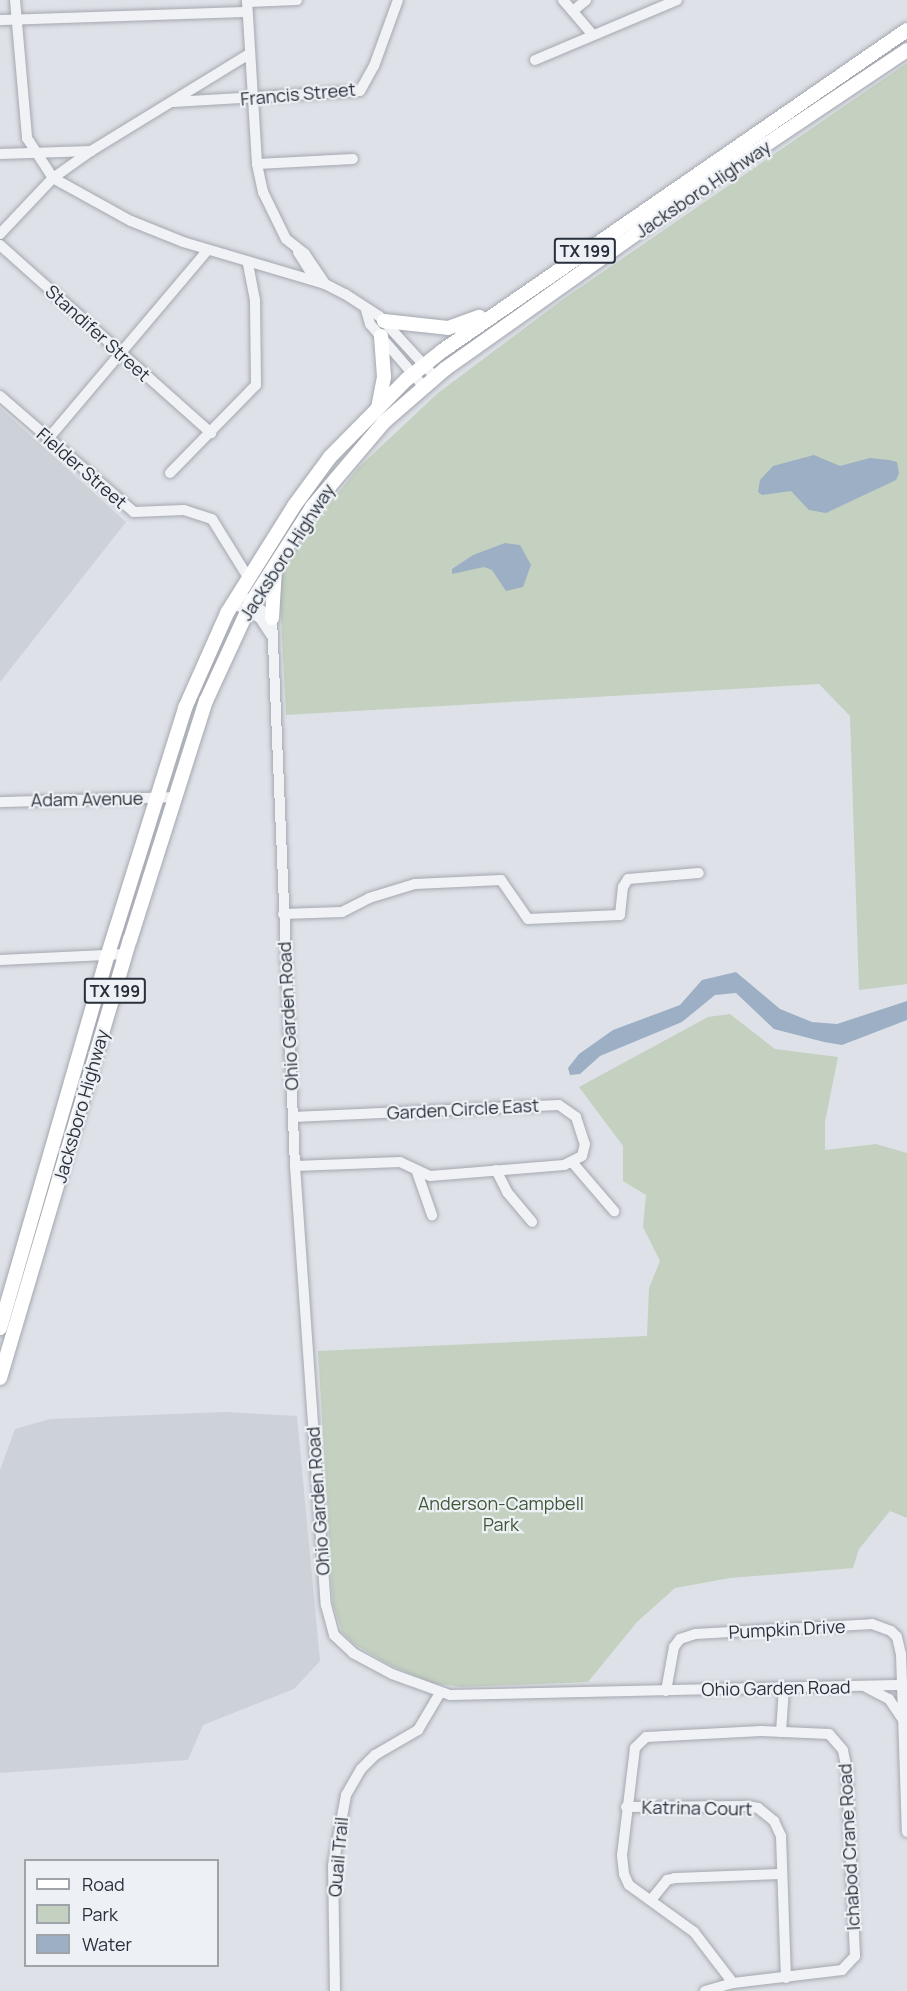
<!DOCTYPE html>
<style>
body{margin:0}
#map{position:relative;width:907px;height:1991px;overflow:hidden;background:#dee1e7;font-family:Manrope,sans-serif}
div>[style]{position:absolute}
.built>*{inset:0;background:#cdd1d8}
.green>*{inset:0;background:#c4d0c0}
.water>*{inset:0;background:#9cafc4}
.roads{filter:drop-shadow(0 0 2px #a4a8b0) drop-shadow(0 0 2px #a4a8b0)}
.minor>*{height:10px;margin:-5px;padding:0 5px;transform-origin:5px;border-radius:5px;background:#f1f2f5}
.major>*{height:14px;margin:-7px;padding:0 7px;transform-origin:7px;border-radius:7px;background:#fff}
span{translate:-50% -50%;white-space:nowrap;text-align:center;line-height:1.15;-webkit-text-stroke:4.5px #edf0f4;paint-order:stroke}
.shield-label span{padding:2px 4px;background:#edf0f4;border:2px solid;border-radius:4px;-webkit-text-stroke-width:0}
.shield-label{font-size:16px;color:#29303c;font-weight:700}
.street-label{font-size:18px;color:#29303c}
.park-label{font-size:18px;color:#3d5737}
.legend{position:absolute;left:24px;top:1859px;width:195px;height:108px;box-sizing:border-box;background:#edf0f4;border:2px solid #9fa3aa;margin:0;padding:8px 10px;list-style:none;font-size:18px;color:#29303c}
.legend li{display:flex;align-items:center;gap:12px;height:30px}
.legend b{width:30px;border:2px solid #9fa3aa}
</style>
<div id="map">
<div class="built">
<div style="clip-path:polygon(0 408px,126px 522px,0 682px)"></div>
<div style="clip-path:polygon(225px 1412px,297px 1416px,320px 1661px,294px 1689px,203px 1725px,188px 1760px,0 1773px,0 1470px,15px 1429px,50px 1419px)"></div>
</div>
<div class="green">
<div style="clip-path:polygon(907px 63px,907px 984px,859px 990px,850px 716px,819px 684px,286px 715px,279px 581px,304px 536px,358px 468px,438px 393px,562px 300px)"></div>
<div style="clip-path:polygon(730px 1014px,775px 1049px,838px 1057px,825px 1122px,825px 1150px,876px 1144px,907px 1153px,907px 1518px,890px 1511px,859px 1549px,853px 1568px,730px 1578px,675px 1588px,637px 1622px,588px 1682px,461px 1687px,431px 1683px,388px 1664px,354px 1644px,342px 1632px,333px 1604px,318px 1351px,647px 1336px,649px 1288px,660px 1261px,643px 1227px,646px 1195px,623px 1181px,623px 1146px,579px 1087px,708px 1017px)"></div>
</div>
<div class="water">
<div style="clip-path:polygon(814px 455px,840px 466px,870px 458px,889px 460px,897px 462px,899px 473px,896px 480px,826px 513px,809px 510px,791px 491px,762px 495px,758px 492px,760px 480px,773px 466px)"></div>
<div style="clip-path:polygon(505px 543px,520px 545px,531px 565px,523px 587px,506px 591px,492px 570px,484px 567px,452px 574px,452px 569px,473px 555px)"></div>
<div style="clip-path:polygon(736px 972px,780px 1009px,812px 1022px,837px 1024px,907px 1001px,907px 1020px,842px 1045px,824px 1042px,774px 1029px,736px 993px,715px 995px,682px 1022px,600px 1056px,580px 1074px,570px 1075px,568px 1068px,579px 1054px,613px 1030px,680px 1005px,702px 980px)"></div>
</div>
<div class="roads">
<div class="minor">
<div style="left:15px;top:0;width:139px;rotate:85deg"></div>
<div style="left:27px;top:138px;width:48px;rotate:57deg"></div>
<div style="left:53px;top:178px;width:89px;rotate:28.9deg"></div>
<div style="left:131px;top:221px;width:56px;rotate:22deg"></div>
<div style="left:183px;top:242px;width:148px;rotate:16.5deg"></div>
<div style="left:325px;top:284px;width:22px;rotate:27deg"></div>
<div style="left:345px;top:294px;width:40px;rotate:32.9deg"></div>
<div style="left:379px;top:316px;width:83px;rotate:47.4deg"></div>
<div style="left:247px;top:0;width:164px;rotate:86.5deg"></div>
<div style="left:257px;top:164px;width:29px;rotate:78deg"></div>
<div style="left:263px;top:192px;width:52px;rotate:63.9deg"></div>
<div style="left:286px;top:239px;width:24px;rotate:38deg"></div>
<div style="left:305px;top:254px;width:36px;rotate:56deg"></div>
<div style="left:563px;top:0;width:46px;rotate:49.4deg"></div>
<div style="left:247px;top:2px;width:50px;rotate:-2.3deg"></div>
<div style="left:573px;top:11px;width:17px;rotate:-40deg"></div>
<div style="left:0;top:20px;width:247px;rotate:-1.9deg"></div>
<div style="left:535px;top:60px;width:154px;rotate:-22.9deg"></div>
<div style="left:173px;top:102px;width:187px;rotate:-3.4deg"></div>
<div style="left:360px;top:91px;width:29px;rotate:-61deg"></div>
<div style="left:374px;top:66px;width:70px;rotate:-70deg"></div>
<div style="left:0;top:154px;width:91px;rotate:-1.9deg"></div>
<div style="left:91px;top:151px;width:185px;rotate:-31.5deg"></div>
<div style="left:257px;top:164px;width:96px;rotate:-3deg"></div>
<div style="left:0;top:234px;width:77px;rotate:-46.6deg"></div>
<div style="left:53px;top:178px;width:47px;rotate:-35.4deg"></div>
<div style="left:0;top:245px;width:283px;rotate:41.7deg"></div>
<div style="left:298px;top:252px;width:34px;rotate:58deg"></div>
<div style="left:366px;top:310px;width:15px;rotate:74deg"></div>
<div style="left:370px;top:324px;width:83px;rotate:49.4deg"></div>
<div style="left:0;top:396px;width:177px;rotate:40.9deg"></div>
<div style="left:134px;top:512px;width:50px;rotate:-2.3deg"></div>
<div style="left:184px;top:510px;width:29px;rotate:18deg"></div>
<div style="left:212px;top:519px;width:68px;rotate:58.2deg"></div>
<div style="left:48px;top:439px;width:245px;rotate:-49.8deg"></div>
<div style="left:170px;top:473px;width:123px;rotate:-45.7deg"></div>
<div style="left:256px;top:385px;width:85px;rotate:-90.7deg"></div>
<div style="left:255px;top:300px;width:37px;rotate:-101deg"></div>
<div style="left:238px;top:593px;width:42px;rotate:36.3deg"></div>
<div style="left:272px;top:618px;width:548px;rotate:87.6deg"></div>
<div style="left:295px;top:1166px;width:440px;rotate:86deg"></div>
<div style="left:326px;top:1605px;width:31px;rotate:75deg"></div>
<div style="left:334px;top:1635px;width:26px;rotate:43deg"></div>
<div style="left:353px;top:1653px;width:44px;rotate:28.3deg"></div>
<div style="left:392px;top:1674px;width:62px;rotate:19.9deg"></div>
<div style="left:450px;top:1695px;width:457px;rotate:-1.3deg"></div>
<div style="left:233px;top:603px;width:31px;rotate:29deg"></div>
<div style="left:260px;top:618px;width:20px;rotate:57deg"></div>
<div style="left:0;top:802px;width:174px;rotate:-1.6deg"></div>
<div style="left:283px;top:914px;width:59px;rotate:-1.9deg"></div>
<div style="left:342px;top:912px;width:30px;rotate:-27deg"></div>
<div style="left:369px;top:898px;width:48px;rotate:-16.9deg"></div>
<div style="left:415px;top:884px;width:86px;rotate:-2.7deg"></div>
<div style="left:501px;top:880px;width:47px;rotate:55.3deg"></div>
<div style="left:528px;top:919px;width:92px;rotate:-2.5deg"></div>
<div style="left:620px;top:915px;width:28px;rotate:-84deg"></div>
<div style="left:623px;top:887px;width:9px;rotate:-58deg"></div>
<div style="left:628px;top:879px;width:71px;rotate:-4.8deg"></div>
<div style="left:0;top:960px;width:126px;rotate:-2.7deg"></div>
<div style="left:293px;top:1117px;width:266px;rotate:-2.6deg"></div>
<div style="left:559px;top:1105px;width:21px;rotate:35deg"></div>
<div style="left:576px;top:1117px;width:28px;rotate:72deg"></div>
<div style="left:585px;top:1144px;width:12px;rotate:104deg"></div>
<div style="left:582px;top:1156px;width:20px;rotate:153deg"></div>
<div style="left:564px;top:1165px;width:134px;rotate:175.3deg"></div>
<div style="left:430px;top:1176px;width:33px;rotate:-155deg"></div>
<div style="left:400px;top:1162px;width:105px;rotate:177.8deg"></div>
<div style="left:572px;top:1162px;width:65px;rotate:49.4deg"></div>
<div style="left:496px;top:1170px;width:25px;rotate:63deg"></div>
<div style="left:507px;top:1192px;width:39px;rotate:50deg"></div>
<div style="left:417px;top:1172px;width:46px;rotate:70.8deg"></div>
<div style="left:866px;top:1687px;width:26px;rotate:28deg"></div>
<div style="left:889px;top:1699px;width:22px;rotate:56deg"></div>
<div style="left:666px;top:1691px;width:45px;rotate:-79.7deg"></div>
<div style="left:674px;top:1647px;width:10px;rotate:-53deg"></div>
<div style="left:680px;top:1639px;width:16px;rotate:-18deg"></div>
<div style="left:695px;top:1634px;width:177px;rotate:-3.2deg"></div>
<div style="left:872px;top:1624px;width:20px;rotate:20deg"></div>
<div style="left:891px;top:1631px;width:8px;rotate:45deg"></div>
<div style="left:897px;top:1637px;width:17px;rotate:77deg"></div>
<div style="left:901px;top:1654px;width:178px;rotate:88.1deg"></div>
<div style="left:781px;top:1732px;width:44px;rotate:-86.1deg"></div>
<div style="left:626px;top:1807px;width:122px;rotate:-0.5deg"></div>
<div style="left:748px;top:1806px;width:10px;rotate:11deg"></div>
<div style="left:758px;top:1808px;width:21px;rotate:39deg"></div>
<div style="left:774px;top:1821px;width:17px;rotate:65deg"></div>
<div style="left:781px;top:1836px;width:142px;rotate:88deg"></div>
<div style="left:651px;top:1900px;width:26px;rotate:-51deg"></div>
<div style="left:667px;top:1880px;width:8px;rotate:-14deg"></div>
<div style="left:675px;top:1878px;width:106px;rotate:-2.2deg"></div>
<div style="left:335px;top:1991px;width:125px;rotate:-90.9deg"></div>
<div style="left:333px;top:1866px;width:72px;rotate:-79.6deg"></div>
<div style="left:346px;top:1795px;width:30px;rotate:-60deg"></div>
<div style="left:361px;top:1769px;width:20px;rotate:-45deg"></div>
<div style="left:375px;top:1755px;width:50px;rotate:-30.2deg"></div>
<div style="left:418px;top:1730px;width:43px;rotate:-59.3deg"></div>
<div style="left:705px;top:1991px;width:29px;rotate:-16deg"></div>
<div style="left:733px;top:1983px;width:110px;rotate:-6.8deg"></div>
<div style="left:842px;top:1970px;width:19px;rotate:-47deg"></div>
<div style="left:855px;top:1956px;width:185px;rotate:-92.5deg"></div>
<div style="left:847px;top:1771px;width:21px;rotate:-101deg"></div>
<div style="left:843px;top:1750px;width:21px;rotate:-131deg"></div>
<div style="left:829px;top:1734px;width:68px;rotate:-177.5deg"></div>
<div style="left:761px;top:1731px;width:115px;rotate:177deg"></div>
<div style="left:646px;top:1737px;width:16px;rotate:135deg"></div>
<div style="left:635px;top:1748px;width:108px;rotate:96.9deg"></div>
<div style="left:622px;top:1855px;width:19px;rotate:84deg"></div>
<div style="left:624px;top:1874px;width:12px;rotate:66deg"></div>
<div style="left:629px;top:1885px;width:80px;rotate:35.9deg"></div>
<div style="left:694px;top:1932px;width:64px;rotate:52.6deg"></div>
</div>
<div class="major">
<div style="left:384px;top:321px;width:64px;rotate:6.2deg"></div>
<div style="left:448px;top:328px;width:33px;rotate:-20deg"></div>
<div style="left:378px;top:408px;width:32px;rotate:-79deg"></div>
<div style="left:384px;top:377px;width:41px;rotate:-94.2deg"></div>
<div style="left:272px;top:618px;width:49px;rotate:-86.5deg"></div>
<div style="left:0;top:1328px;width:389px;rotate:-73.9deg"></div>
<div style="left:108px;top:954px;width:258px;rotate:-72.6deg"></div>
<div style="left:185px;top:708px;width:104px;rotate:-66.1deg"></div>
<div style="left:227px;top:613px;width:126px;rotate:-57.9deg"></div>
<div style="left:294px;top:506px;width:61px;rotate:-53.7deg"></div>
<div style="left:330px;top:457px;width:110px;rotate:-45.4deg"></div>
<div style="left:407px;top:379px;width:45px;rotate:-38.7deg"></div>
<div style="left:442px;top:351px;width:565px;rotate:-34.62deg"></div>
<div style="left:0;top:1378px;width:457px;rotate:-73.5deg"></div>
<div style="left:130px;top:940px;width:251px;rotate:-72.4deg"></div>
<div style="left:206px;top:701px;width:110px;rotate:-65.3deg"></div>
<div style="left:252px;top:601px;width:112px;rotate:-57.4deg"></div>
<div style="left:312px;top:507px;width:111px;rotate:-49.7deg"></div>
<div style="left:384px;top:422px;width:81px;rotate:-41deg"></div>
<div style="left:445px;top:369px;width:306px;rotate:-35.3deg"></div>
<div style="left:695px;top:192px;width:255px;rotate:-33.8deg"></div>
</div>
</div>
<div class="shield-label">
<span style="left:585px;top:251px">TX 199</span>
<span style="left:115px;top:991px">TX 199</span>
</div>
<div class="street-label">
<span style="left:298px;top:94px;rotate:-5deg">Francis Street</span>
<span style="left:703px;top:189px;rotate:-34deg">Jacksboro Highway</span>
<span style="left:98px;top:333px;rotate:42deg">Standifer Street</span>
<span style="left:82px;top:468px;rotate:41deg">Fielder Street</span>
<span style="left:287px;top:552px;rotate:-57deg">Jacksboro Highway</span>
<span style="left:87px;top:799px;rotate:-1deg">Adam Avenue</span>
<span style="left:288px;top:1016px;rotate:-93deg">Ohio Garden Road</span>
<span style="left:81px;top:1106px;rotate:-74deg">Jacksboro Highway</span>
<span style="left:463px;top:1109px;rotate:-3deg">Garden Circle East</span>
<span style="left:318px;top:1501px;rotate:-94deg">Ohio Garden Road</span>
<span style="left:787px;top:1629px;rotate:-3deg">Pumpkin Drive</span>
<span style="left:776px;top:1688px;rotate:-1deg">Ohio Garden Road</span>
<span style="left:697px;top:1808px;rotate:1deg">Katrina Court</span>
<span style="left:849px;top:1847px;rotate:-93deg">Ichabod Crane Road</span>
<span style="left:338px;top:1857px;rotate:-85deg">Quail Trail</span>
</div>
<div class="park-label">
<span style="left:501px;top:1514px">Anderson-Campbell<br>Park</span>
</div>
<ul class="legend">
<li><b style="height:8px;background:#fff"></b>Road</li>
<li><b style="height:16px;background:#c4d0c0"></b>Park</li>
<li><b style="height:16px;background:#9cafc4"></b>Water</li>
</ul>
</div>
